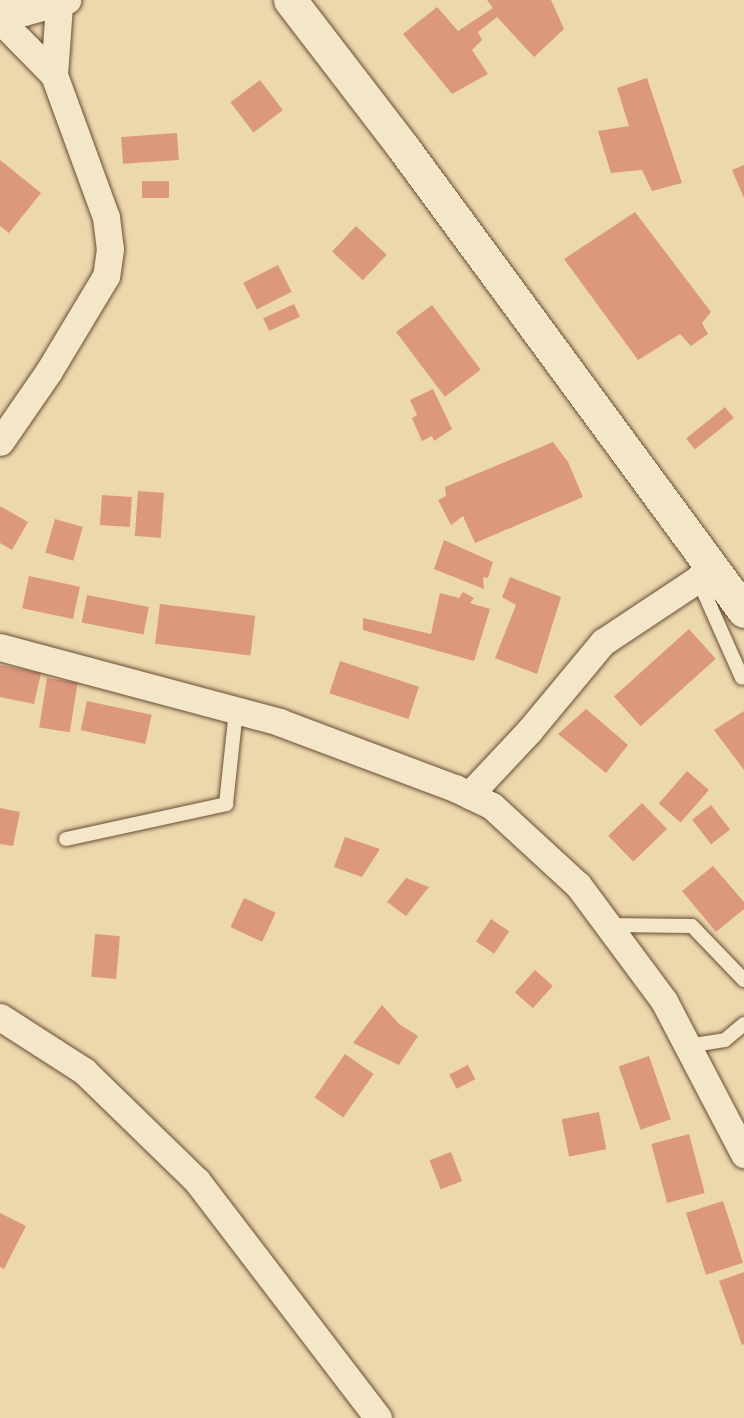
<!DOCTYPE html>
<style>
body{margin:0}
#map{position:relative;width:744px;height:1418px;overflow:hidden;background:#ecd8ac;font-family:"Libre Bodoni",serif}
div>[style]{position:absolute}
.building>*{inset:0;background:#dc987c;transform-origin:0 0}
.roads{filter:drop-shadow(0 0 2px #6a4c36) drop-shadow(0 0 2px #6a4c36)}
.service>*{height:14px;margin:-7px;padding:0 7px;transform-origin:7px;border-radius:7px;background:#f3e6c9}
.minor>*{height:27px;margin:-13.5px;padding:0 13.5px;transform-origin:13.5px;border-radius:13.5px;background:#f3e6c9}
.tertiary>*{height:33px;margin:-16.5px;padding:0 16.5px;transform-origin:16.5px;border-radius:16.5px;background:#f3e6c9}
span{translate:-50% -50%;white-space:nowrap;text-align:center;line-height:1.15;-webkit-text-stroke:4.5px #f3e6c9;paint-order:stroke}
</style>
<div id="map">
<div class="building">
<div style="clip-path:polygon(487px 0,551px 0,564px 29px,534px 57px,497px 17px,478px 32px,482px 40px,472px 50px,488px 74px,452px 94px,403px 34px,437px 7px,458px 31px,493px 8px)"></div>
<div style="clip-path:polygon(647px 78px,682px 183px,652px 191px,642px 170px,611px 173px,598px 131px,629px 126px,617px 88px)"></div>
<div style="left:260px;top:80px;width:38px;height:37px;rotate:53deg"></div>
<div style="left:177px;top:133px;width:27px;height:56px;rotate:86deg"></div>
<div style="clip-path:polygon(0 160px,41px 193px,9px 233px,0 226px)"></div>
<div style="clip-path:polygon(744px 165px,744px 198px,732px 170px)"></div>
<div style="left:142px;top:181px;width:27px;height:17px"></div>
<div style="clip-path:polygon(635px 212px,711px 312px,702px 323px,708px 334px,691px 346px,680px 334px,638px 360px,564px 259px)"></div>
<div style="left:356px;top:226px;width:42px;height:35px;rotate:43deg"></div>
<div style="left:278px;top:265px;width:30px;height:39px;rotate:63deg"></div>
<div style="left:294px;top:304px;width:14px;height:34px;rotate:65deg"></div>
<div style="left:432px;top:305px;width:81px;height:45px;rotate:53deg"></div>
<div style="clip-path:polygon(433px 389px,452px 429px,434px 441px,432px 436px,422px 441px,412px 418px,417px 415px,410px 400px)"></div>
<div style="left:725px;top:407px;width:14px;height:50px;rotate:51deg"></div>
<div style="clip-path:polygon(553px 442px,568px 462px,583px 497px,475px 543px,463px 516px,451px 525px,438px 500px,446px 496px,445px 487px)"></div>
<div style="left:138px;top:491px;width:26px;height:45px;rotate:4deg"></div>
<div style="left:102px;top:495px;width:30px;height:30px;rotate:4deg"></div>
<div style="clip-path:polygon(0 506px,28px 522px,12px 550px,0 543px)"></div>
<div style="left:55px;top:519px;width:29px;height:35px;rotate:16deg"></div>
<div style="clip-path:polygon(444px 540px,493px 562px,488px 578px,483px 577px,484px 589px,434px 569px)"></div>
<div style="left:29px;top:576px;width:52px;height:33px;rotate:12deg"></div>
<div style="clip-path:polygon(510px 577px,561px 597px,537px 674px,495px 658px,516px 605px,502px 597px)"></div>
<div style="clip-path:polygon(463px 592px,474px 598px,470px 603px,490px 609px,474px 661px,363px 630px,363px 618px,431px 634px,440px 593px,459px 598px)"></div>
<div style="left:87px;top:595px;width:63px;height:28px;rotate:11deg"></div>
<div style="left:160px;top:604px;width:96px;height:40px;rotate:7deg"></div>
<div style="left:689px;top:629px;width:40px;height:101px;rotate:48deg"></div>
<div style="left:340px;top:661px;width:83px;height:34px;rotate:18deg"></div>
<div style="clip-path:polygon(0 665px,41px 673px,34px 704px,0 697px)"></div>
<div style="left:47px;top:678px;width:31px;height:50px;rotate:9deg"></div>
<div style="left:87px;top:701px;width:66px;height:30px;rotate:12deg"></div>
<div style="clip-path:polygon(586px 709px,628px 745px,606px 773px,558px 734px)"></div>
<div style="clip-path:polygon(744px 711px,744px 770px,714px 730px)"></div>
<div style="left:687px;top:771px;width:29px;height:43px;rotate:41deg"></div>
<div style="left:642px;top:803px;width:36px;height:47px;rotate:46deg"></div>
<div style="left:711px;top:805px;width:31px;height:24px;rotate:52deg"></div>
<div style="clip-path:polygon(0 808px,20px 812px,13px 846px,0 844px)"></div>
<div style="clip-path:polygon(345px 837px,380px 849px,362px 877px,334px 867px)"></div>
<div style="clip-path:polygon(713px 866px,744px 902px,744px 909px,716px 932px,682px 891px)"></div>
<div style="clip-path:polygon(406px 878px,429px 887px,406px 916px,387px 902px)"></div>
<div style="left:244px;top:898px;width:35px;height:32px;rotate:25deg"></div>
<div style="left:491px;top:919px;width:22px;height:27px;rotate:34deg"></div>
<div style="left:95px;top:934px;width:25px;height:43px;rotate:5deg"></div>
<div style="left:535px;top:970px;width:24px;height:30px;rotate:42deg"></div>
<div style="clip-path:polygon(382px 1005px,399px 1024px,418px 1036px,399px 1065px,353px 1043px)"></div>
<div style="left:345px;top:1054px;width:35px;height:53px;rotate:35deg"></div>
<div style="left:649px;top:1056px;width:67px;height:32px;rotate:71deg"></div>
<div style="left:468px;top:1065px;width:16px;height:21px;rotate:63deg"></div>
<div style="left:599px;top:1112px;width:38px;height:38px;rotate:79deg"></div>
<div style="left:689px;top:1134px;width:61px;height:39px;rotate:75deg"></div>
<div style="left:451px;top:1152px;width:31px;height:23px;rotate:69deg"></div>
<div style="left:723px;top:1201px;width:65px;height:39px;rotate:72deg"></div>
<div style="clip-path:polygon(0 1213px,26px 1226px,4px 1269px,0 1267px)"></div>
<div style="clip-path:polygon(744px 1272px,744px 1344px,742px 1345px,719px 1281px)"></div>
</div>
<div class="roads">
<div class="service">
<div style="left:698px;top:579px;width:108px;rotate:66deg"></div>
<div style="left:66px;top:839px;width:164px;rotate:-12.3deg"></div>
<div style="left:226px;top:804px;width:95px;rotate:-83.9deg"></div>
<div style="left:608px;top:925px;width:84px;rotate:0.7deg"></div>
<div style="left:692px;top:926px;width:75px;rotate:46.1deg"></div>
<div style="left:687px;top:1046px;width:38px;rotate:-9deg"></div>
<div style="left:725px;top:1040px;width:25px;rotate:-40deg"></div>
</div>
<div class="minor">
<div style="left:0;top:12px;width:24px"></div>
<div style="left:24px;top:12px;width:45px;rotate:-15.6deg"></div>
<div style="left:0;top:20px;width:77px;rotate:45.5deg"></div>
<div style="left:54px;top:75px;width:151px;rotate:69.9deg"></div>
<div style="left:106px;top:217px;width:32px;rotate:83deg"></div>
<div style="left:110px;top:249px;width:27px;rotate:98deg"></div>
<div style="left:106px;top:276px;width:111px;rotate:121deg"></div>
<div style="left:49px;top:371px;width:86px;rotate:124.6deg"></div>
<div style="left:54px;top:75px;width:70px;rotate:-85.9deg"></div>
<div style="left:0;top:647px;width:289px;rotate:15deg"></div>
<div style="left:279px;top:722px;width:188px;rotate:20.6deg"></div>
<div style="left:455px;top:788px;width:41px;rotate:25.9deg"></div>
<div style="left:492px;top:806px;width:117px;rotate:42.6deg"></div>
<div style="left:578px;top:885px;width:144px;rotate:53.4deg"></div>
<div style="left:664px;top:1001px;width:173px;rotate:62.4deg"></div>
<div style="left:469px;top:795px;width:88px;rotate:-46.8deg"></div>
<div style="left:529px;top:731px;width:116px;rotate:-50.3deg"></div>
<div style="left:603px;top:642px;width:114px;rotate:-33.6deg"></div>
<div style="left:698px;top:579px;width:18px;rotate:-52deg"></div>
<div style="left:0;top:1017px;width:100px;rotate:32.7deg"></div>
<div style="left:84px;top:1071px;width:158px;rotate:44.2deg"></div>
<div style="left:197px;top:1181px;width:298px;rotate:52.6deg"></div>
</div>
<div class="tertiary">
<div style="left:290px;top:0;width:184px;rotate:52.5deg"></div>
<div style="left:402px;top:146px;width:577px;rotate:53.67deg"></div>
</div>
</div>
</div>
